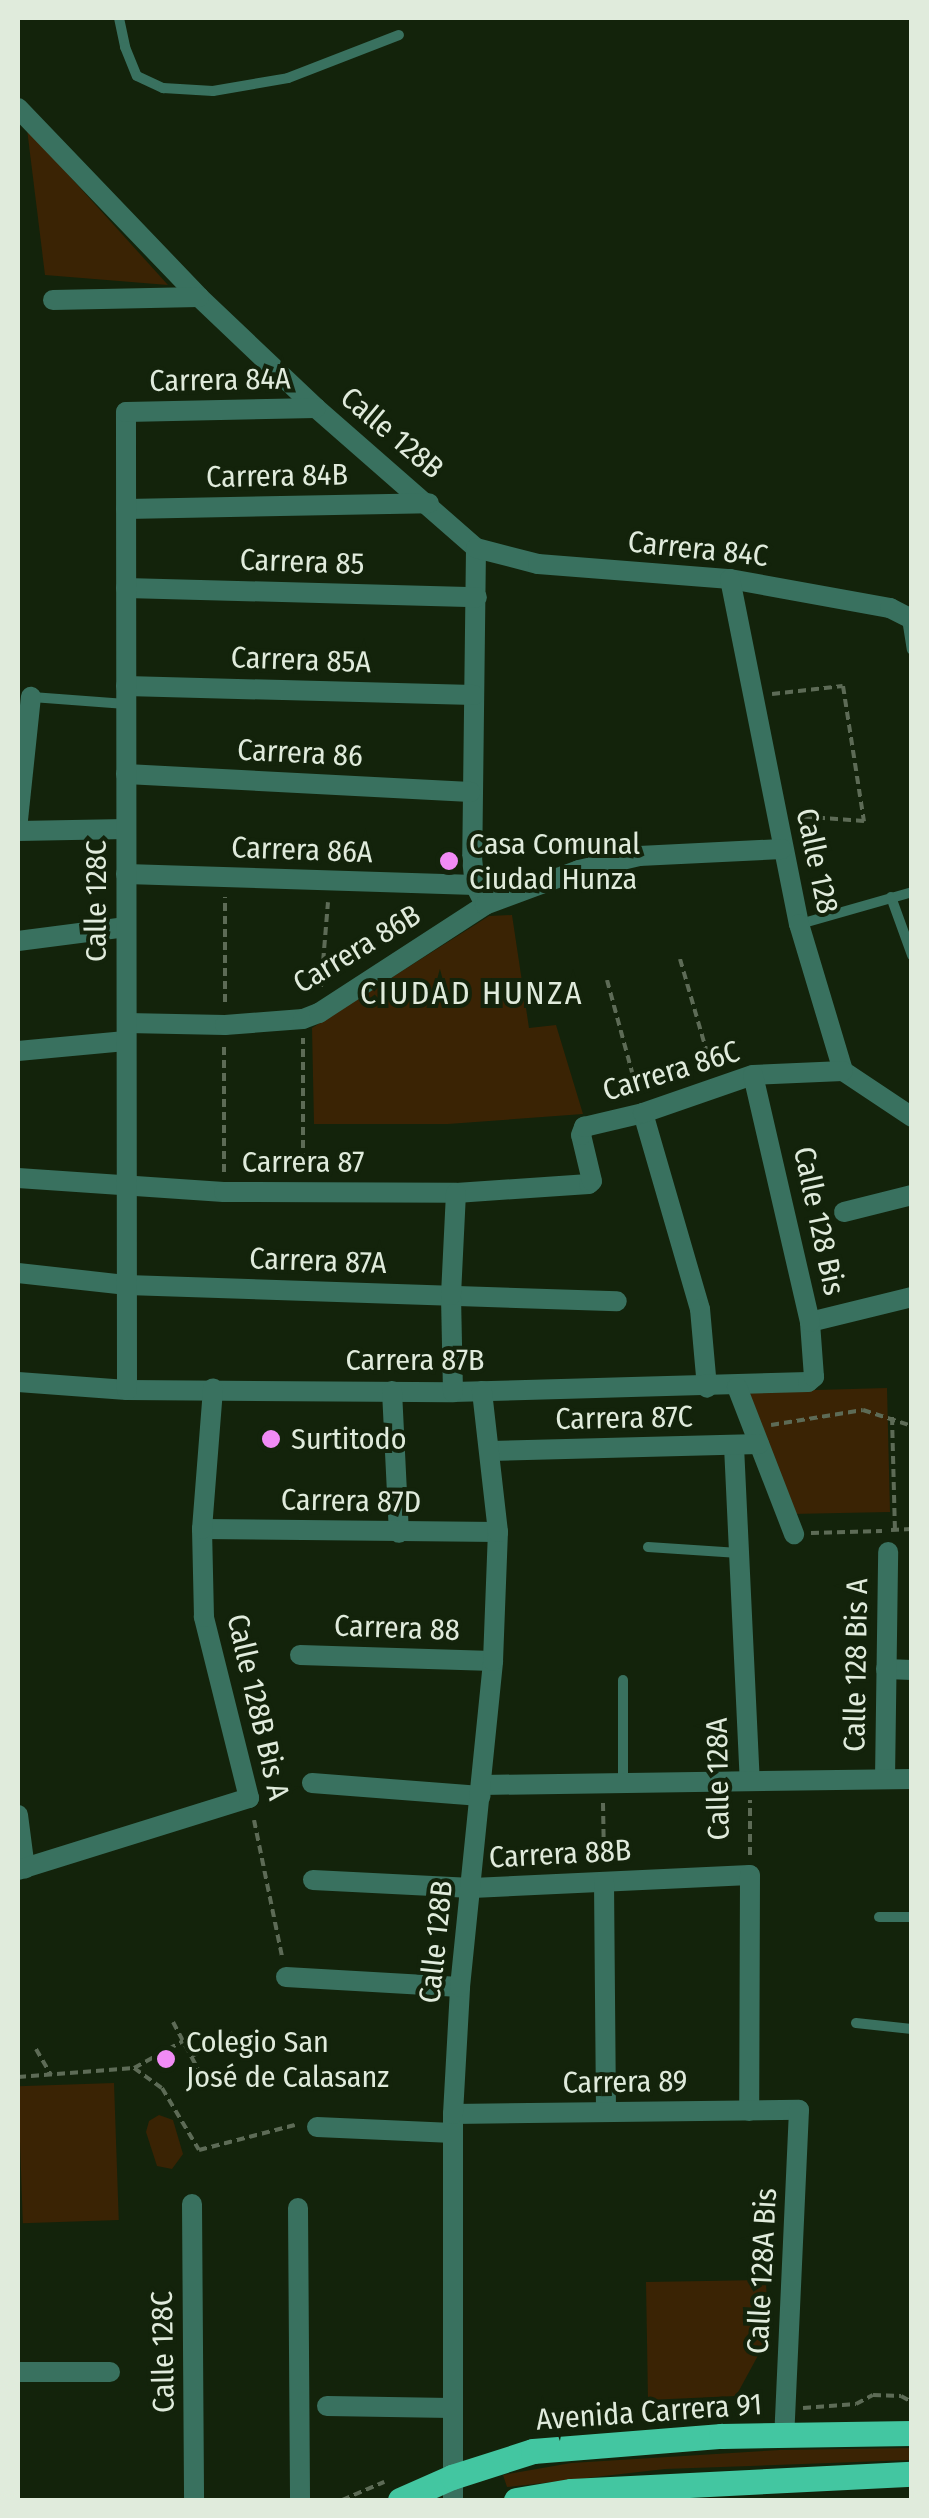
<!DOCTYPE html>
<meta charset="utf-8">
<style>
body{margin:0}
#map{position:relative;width:929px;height:2518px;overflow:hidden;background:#13230b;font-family:"Fira Sans Condensed",sans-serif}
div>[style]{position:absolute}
.green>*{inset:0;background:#3a2304;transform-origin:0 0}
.path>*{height:4px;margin-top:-2px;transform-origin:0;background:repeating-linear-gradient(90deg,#5d6b56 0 8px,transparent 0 13px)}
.service>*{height:10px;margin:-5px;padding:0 5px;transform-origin:5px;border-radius:5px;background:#39715f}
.minor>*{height:20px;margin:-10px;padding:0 10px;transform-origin:10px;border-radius:10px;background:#39715f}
.primary>*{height:25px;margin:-12.5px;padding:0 12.5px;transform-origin:12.5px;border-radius:12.5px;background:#43c6a1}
.dots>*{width:28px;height:28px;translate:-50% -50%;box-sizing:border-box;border:5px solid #13230b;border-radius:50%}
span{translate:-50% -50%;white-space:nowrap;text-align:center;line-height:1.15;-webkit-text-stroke:8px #13230b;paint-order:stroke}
.street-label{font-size:30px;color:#e0ebdc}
.poi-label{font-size:30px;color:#e0ebdc}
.left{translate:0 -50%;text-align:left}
.neighbourhood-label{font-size:32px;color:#e0ebdc;letter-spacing:2.5px}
.frame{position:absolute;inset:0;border:20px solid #e0ebdc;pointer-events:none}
</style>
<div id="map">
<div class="green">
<div style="clip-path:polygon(27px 129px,168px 285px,45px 275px)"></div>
<div style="clip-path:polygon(512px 915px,529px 1028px,556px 1025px,583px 1114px,448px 1124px,314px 1124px,312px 1028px,489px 916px)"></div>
<div style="clip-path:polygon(887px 1388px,890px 1512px,791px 1514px,746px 1392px)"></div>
<div style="left:114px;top:2083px;width:137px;height:96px;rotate:88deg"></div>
<div style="clip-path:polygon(159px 2115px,173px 2120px,183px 2154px,172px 2169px,157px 2166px,146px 2132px,149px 2121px)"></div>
<div style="clip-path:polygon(766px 2280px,768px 2337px,736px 2396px,648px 2400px,646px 2282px)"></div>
<div style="clip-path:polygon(911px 2448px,911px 2460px,665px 2469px,507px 2487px,503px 2475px,571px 2463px,780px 2450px)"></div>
</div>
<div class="path">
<div style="left:772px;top:694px;width:71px;rotate:-6.4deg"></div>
<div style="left:843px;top:686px;width:137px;rotate:81.2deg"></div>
<div style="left:864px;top:821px;width:68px;rotate:-175.8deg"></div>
<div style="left:680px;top:959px;width:116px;rotate:73.9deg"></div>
<div style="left:607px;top:980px;width:118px;rotate:74.8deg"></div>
<div style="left:321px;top:987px;width:85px;rotate:-85.3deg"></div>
<div style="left:225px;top:1002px;width:105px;rotate:-90deg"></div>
<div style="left:224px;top:1172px;width:125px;rotate:-90deg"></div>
<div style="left:303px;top:1174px;width:136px;rotate:-90deg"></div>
<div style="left:892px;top:1417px;width:113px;rotate:88.5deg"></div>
<div style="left:771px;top:1425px;width:93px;rotate:-9.3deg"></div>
<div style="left:863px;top:1410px;width:52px;rotate:18.1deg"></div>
<div style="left:891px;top:1530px;width:21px;rotate:-3deg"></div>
<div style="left:811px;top:1533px;width:71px;rotate:-1.6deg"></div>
<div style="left:603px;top:1803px;width:60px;rotate:89deg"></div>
<div style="left:254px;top:1820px;width:140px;rotate:78.4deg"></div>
<div style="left:750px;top:1855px;width:55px;rotate:-90deg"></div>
<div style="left:173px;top:2022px;width:75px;rotate:62.1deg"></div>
<div style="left:36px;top:2049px;width:30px;rotate:60deg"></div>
<div style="left:192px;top:2056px;width:51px;rotate:-29.1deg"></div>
<div style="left:134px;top:2068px;width:34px;rotate:36deg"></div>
<div style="left:162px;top:2088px;width:72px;rotate:59.2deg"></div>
<div style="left:199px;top:2150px;width:99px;rotate:-14.6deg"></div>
<div style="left:18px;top:2077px;width:116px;rotate:-4.4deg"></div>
<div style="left:134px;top:2068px;width:56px;rotate:-28.9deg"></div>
<div style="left:803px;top:2408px;width:53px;rotate:-4.3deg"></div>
<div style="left:856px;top:2404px;width:19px;rotate:-28deg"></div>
<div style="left:873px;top:2395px;width:28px;rotate:2deg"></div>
<div style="left:901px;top:2396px;width:13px;rotate:29deg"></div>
<div style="left:569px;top:2424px;width:19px;rotate:-32deg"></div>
<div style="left:585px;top:2414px;width:30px;rotate:-4deg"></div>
<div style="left:615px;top:2412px;width:17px;rotate:28deg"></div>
<div style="left:342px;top:2500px;width:46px;rotate:-23.2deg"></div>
</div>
<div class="service">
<div style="left:119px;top:18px;width:30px;rotate:78deg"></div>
<div style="left:125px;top:47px;width:31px;rotate:68deg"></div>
<div style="left:137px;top:76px;width:29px;rotate:25deg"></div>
<div style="left:163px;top:88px;width:50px;rotate:3.4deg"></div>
<div style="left:213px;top:91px;width:76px;rotate:-9.8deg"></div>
<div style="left:288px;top:78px;width:119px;rotate:-21.2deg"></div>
<div style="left:907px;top:619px;width:31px;rotate:81deg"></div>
<div style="left:32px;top:697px;width:94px;rotate:4.3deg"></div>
<div style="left:891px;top:897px;width:62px;rotate:70.1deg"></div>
<div style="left:800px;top:924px;width:116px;rotate:-15.9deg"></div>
<div style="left:648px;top:1547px;width:91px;rotate:3.8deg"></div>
<div style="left:623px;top:1783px;width:103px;rotate:-90deg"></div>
<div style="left:879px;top:1917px;width:33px"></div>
<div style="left:856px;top:2023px;width:56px;rotate:6.1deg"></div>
</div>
<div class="minor">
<div style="left:18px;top:108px;width:262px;rotate:46.2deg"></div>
<div style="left:199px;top:297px;width:161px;rotate:43.5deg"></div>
<div style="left:316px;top:408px;width:213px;rotate:41.2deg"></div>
<div style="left:476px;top:548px;width:310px;rotate:90.7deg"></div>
<div style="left:472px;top:858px;width:27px;rotate:84deg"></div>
<div style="left:475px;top:885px;width:22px;rotate:63deg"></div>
<div style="left:53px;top:300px;width:146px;rotate:-1.2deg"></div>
<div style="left:126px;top:509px;width:303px;rotate:-1.1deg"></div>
<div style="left:476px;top:548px;width:64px;rotate:14.5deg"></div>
<div style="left:538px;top:564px;width:193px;rotate:4.5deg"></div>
<div style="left:730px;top:579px;width:163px;rotate:10.3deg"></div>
<div style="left:890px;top:608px;width:25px;rotate:27deg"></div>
<div style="left:730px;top:579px;width:352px;rotate:78.7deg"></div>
<div style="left:799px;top:924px;width:153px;rotate:73.3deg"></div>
<div style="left:843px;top:1071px;width:83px;rotate:33.7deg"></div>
<div style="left:126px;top:588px;width:351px;rotate:1.5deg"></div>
<div style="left:126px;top:686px;width:348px;rotate:1.5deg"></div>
<div style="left:126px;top:774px;width:345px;rotate:3deg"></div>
<div style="left:18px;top:820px;width:124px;rotate:-84deg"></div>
<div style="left:18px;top:831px;width:108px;rotate:-1.1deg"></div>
<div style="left:126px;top:874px;width:349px;rotate:1.8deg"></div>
<div style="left:18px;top:941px;width:109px;rotate:-7.4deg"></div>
<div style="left:127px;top:1023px;width:98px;rotate:1.2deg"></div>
<div style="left:225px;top:1025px;width:78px;rotate:-4.4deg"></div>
<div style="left:303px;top:1019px;width:17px;rotate:-21deg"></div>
<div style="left:319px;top:1013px;width:198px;rotate:-33deg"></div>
<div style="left:485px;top:905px;width:100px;rotate:-20.4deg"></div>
<div style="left:579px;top:870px;width:62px;rotate:-13.1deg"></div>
<div style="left:639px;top:856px;width:143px;rotate:-2.8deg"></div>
<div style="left:18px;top:1051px;width:108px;rotate:-5.3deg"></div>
<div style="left:643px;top:1113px;width:204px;rotate:73.8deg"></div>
<div style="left:700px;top:1309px;width:79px;rotate:84.9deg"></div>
<div style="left:18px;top:1178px;width:206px;rotate:3.9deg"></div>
<div style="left:224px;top:1192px;width:232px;rotate:0.2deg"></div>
<div style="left:456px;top:1193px;width:133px;rotate:-3.9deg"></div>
<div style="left:589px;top:1184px;width:4px;rotate:-45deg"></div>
<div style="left:592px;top:1181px;width:47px;rotate:-103.4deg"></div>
<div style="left:581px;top:1135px;width:9px;rotate:-69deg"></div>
<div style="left:584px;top:1127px;width:61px;rotate:-13.3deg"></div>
<div style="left:643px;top:1113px;width:116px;rotate:-19.1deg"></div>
<div style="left:753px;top:1075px;width:90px;rotate:-2.5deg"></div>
<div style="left:844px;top:1212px;width:70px;rotate:-14deg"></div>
<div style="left:18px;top:1273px;width:110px;rotate:6.3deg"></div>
<div style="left:127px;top:1285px;width:490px;rotate:1.9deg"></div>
<div style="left:810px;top:1322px;width:105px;rotate:-13.8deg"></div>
<div style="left:18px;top:1382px;width:109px;rotate:4.2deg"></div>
<div style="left:127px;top:1390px;width:326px;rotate:0.4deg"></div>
<div style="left:453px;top:1392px;width:355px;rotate:-1.6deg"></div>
<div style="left:808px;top:1382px;width:8px;rotate:-40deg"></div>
<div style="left:814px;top:1377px;width:55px;rotate:-94.2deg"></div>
<div style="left:810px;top:1322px;width:253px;rotate:-103deg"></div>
<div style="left:737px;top:1387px;width:158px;rotate:68.8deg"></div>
<div style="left:127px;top:1390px;width:978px;rotate:-90.06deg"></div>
<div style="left:126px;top:412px;width:190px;rotate:-1.2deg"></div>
<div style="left:392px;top:1391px;width:142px;rotate:87.2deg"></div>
<div style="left:453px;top:1392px;width:97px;rotate:-91.2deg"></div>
<div style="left:451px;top:1295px;width:102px;rotate:-87.2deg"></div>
<div style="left:734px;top:1446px;width:335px;rotate:87.3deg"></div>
<div style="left:490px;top:1451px;width:269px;rotate:-1.5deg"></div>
<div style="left:202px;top:1529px;width:296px;rotate:0.6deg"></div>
<div style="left:300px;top:1655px;width:193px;rotate:1.8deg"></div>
<div style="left:886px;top:1669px;width:26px;rotate:2deg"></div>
<div style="left:885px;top:1779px;width:227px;rotate:-89.2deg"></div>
<div style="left:312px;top:1783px;width:169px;rotate:4.4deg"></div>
<div style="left:482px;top:1785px;width:430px;rotate:-0.8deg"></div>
<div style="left:18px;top:1815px;width:54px;rotate:82.6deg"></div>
<div style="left:18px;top:1870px;width:242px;rotate:-17.3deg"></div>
<div style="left:249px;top:1798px;width:187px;rotate:-104deg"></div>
<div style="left:204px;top:1617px;width:88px;rotate:-91.3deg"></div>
<div style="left:202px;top:1529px;width:141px;rotate:-85.5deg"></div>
<div style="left:313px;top:1880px;width:159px;rotate:2.9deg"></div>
<div style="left:472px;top:1888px;width:278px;rotate:-2.7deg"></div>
<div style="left:750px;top:1875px;width:236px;rotate:90.2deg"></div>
<div style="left:604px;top:1882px;width:230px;rotate:89.5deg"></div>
<div style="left:286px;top:1977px;width:174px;rotate:3.3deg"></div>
<div style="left:453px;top:2114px;width:346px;rotate:-0.7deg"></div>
<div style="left:799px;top:2110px;width:325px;rotate:92.6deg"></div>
<div style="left:317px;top:2127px;width:136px;rotate:2.5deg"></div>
<div style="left:192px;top:2204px;width:296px;rotate:89.6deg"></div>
<div style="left:298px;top:2208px;width:292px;rotate:89.6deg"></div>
<div style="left:18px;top:2372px;width:92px"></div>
<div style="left:327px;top:2406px;width:124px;rotate:0.9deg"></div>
<div style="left:453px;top:2500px;width:386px;rotate:-90deg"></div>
<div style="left:453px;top:2114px;width:127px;rotate:-86.8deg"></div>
<div style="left:460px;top:1987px;width:328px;rotate:-84.2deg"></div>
<div style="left:493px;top:1661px;width:129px;rotate:-87.8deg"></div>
<div style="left:498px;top:1532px;width:142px;rotate:-96.5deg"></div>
</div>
<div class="primary">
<div style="left:400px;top:2500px;width:57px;rotate:-23.9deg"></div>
<div style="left:452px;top:2477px;width:85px;rotate:-17.8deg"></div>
<div style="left:533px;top:2451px;width:189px;rotate:-4.6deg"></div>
<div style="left:721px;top:2436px;width:191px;rotate:-0.9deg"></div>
<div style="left:516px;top:2500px;width:56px;rotate:-9.3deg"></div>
<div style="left:571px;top:2491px;width:341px;rotate:-2.9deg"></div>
</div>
<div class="dots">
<div style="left:449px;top:861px;background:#f18bf5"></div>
<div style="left:271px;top:1439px;background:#f18bf5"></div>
<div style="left:166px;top:2059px;background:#f18bf5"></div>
</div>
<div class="street-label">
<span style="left:220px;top:380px;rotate:-1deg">Carrera 84A</span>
<span style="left:392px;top:433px;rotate:40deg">Calle 128B</span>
<span style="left:277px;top:476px;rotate:-1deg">Carrera 84B</span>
<span style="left:698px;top:549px;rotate:6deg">Carrera 84C</span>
<span style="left:302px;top:562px;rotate:2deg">Carrera 85</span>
<span style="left:301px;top:660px;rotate:2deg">Carrera 85A</span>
<span style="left:300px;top:753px;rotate:3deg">Carrera 86</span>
<span style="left:302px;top:850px;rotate:2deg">Carrera 86A</span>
<span style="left:817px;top:861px;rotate:78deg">Calle 128</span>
<span style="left:96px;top:901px;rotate:-90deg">Calle 128C</span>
<span style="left:357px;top:949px;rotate:-31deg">Carrera 86B</span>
<span style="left:671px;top:1071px;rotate:-17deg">Carrera 86C</span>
<span style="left:303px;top:1162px">Carrera 87</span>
<span style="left:819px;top:1221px;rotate:78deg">Calle 128 Bis</span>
<span style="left:318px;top:1261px;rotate:2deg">Carrera 87A</span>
<span style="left:415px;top:1360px">Carrera 87B</span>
<span style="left:624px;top:1418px;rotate:-1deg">Carrera 87C</span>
<span style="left:351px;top:1501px;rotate:1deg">Carrera 87D</span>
<span style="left:397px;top:1628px;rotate:2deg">Carrera 88</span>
<span style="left:856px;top:1665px;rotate:-89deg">Calle 128 Bis A</span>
<span style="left:258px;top:1707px;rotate:77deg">Calle 128B Bis A</span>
<span style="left:718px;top:1779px;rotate:-91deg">Calle 128A</span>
<span style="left:560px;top:1854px;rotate:-3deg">Carrera 88B</span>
<span style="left:436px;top:1942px;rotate:-84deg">Calle 128B</span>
<span style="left:625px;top:2082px;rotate:-1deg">Carrera 89</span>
<span style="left:762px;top:2271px;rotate:-87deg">Calle 128A Bis</span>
<span style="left:163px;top:2352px;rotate:-91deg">Calle 128C</span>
<span style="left:649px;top:2412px;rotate:-4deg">Avenida Carrera 91</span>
</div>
<div class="poi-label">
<span class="left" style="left:469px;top:861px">Casa Comunal<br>Ciudad Hunza</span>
<span class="left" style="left:291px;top:1439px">Surtitodo</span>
<span class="left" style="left:186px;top:2059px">Colegio San<br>José de Calasanz</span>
</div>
<div class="neighbourhood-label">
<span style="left:472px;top:993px">CIUDAD HUNZA</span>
</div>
<div class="frame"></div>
</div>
